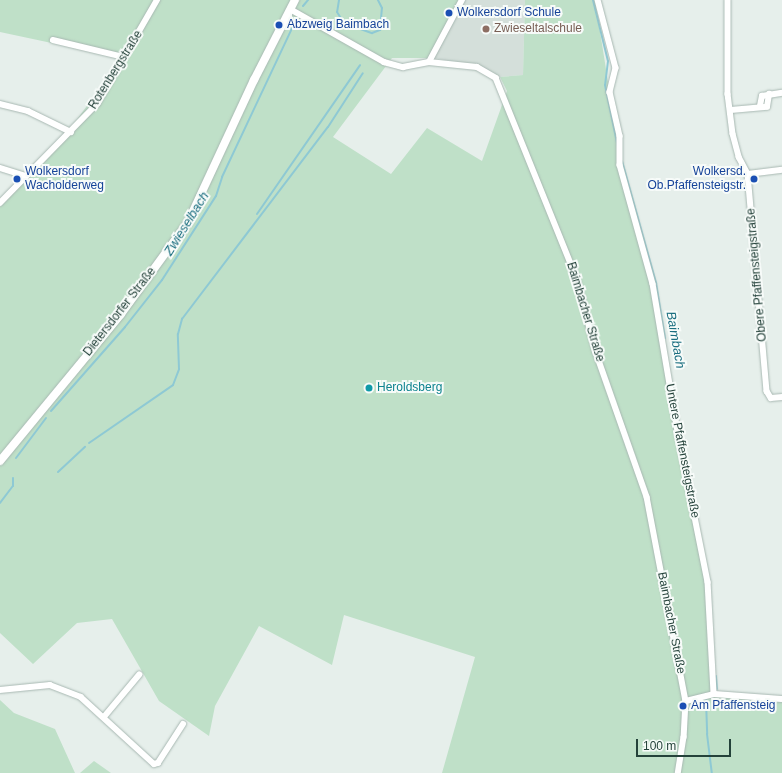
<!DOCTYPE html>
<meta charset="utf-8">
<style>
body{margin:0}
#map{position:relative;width:782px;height:773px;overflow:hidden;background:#e6efeb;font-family:Helvetica,sans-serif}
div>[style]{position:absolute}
.built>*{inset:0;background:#d4dfda}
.green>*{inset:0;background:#bfe0c8}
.stream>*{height:2px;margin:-1px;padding:0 1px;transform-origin:1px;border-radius:1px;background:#8ec9d4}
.roads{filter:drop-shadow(0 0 1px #a8b8b2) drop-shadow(0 0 1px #a8b8b2)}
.street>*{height:5.5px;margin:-2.75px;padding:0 2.75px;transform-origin:2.75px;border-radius:2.75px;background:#fff}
.secondary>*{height:8px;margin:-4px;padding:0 4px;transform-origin:4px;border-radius:4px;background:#fff}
.dots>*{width:11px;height:11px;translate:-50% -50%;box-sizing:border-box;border:2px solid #f7fbf9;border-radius:50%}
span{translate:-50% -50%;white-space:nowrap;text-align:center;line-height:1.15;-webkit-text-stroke:4px #f7fbf9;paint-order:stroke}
.transit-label{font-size:12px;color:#164399}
.left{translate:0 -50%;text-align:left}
.right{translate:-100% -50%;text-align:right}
.education-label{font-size:12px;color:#785e54}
.street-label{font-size:12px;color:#24423a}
.culture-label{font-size:12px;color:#0d838f}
.water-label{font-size:13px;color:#1c6f80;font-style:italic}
.scale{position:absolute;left:636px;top:739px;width:95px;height:18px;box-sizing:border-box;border:2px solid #24423a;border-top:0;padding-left:5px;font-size:12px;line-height:14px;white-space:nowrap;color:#24423a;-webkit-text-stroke:3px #f7fbf9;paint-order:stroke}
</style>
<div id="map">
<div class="built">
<div style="clip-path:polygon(463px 0,525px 0,523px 75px,500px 77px,479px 66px,434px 58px)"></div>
</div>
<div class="green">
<div style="clip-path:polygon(0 0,463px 0,434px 58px,392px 58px,333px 137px,391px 174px,427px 128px,482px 161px,507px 91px,500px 77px,523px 75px,525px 0,595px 0,626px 195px,654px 282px,706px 582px,713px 691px,782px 699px,782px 773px,442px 773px,475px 657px,344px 615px,332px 665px,259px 626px,215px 706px,209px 736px,159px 701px,112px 619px,77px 623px,33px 664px,0 633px,0 207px,70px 129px,122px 58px,0 32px)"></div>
<div style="clip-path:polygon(0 700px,14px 713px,55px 729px,75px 773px,0 773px)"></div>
<div style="clip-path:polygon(94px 761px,111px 773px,80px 773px)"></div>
</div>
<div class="stream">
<div style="left:339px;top:0;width:12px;rotate:99deg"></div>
<div style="left:337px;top:12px;width:13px;rotate:58deg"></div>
<div style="left:344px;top:23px;width:30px;rotate:20deg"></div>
<div style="left:372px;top:33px;width:9px;rotate:-21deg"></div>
<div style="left:380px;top:30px;width:22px;rotate:-85deg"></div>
<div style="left:382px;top:8px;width:9px;rotate:-117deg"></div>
<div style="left:593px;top:0;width:63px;rotate:76.2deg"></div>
<div style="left:608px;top:61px;width:24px;rotate:97deg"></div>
<div style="left:605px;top:85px;width:64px;rotate:78.3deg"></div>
<div style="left:303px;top:6px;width:8px;rotate:-50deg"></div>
<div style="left:622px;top:161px;width:127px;rotate:74.4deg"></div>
<div style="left:656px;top:283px;width:56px;rotate:80.7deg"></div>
<div style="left:257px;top:214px;width:181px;rotate:-55.3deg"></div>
<div style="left:51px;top:411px;width:112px;rotate:-48.6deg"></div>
<div style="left:125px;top:327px;width:60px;rotate:-51.8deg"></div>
<div style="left:162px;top:280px;width:100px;rotate:-57.3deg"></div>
<div style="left:216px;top:196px;width:20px;rotate:-72deg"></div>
<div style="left:222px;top:177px;width:174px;rotate:-64.8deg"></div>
<div style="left:89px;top:443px;width:102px;rotate:-34.6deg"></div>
<div style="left:173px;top:385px;width:17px;rotate:-69deg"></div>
<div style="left:179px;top:369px;width:35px;rotate:-92deg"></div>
<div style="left:178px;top:334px;width:16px;rotate:-75deg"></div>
<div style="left:182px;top:319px;width:241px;rotate:-52.8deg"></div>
<div style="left:328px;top:127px;width:64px;rotate:-57.1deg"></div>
<div style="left:16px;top:458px;width:50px;rotate:-53.1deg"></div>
<div style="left:58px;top:472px;width:37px;rotate:-43deg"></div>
<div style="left:0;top:503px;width:21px;rotate:-53deg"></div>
<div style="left:13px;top:486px;width:8px;rotate:-90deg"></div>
<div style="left:716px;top:676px;width:13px;rotate:86deg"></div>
<div style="left:706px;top:700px;width:34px;rotate:88deg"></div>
<div style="left:707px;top:734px;width:39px;rotate:83deg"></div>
</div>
<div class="roads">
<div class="street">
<div style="left:598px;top:0;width:70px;rotate:75.2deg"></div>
<div style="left:616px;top:68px;width:25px;rotate:104deg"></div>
<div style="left:610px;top:92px;width:45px;rotate:77.2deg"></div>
<div style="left:620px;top:136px;width:29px;rotate:90deg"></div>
<div style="left:620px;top:165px;width:123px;rotate:74.5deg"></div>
<div style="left:653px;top:284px;width:155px;rotate:80.4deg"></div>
<div style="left:679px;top:437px;width:148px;rotate:78.7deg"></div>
<div style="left:708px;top:582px;width:112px;rotate:86.9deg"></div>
<div style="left:728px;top:0;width:94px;rotate:90deg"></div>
<div style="left:728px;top:94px;width:40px;rotate:82.9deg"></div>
<div style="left:733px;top:134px;width:24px;rotate:75deg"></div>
<div style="left:739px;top:157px;width:19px;rotate:62deg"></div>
<div style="left:748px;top:174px;width:218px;rotate:85deg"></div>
<div style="left:767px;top:391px;width:8px;rotate:60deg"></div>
<div style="left:771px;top:398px;width:11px;rotate:-5deg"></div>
<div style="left:290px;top:9px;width:108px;rotate:29.4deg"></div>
<div style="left:384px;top:62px;width:20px;rotate:15deg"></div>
<div style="left:403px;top:67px;width:26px;rotate:-11deg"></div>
<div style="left:429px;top:62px;width:48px;rotate:5.9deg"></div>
<div style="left:477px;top:67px;width:22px;rotate:30deg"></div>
<div style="left:496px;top:78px;width:216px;rotate:68deg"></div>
<div style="left:577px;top:278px;width:76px;rotate:75.6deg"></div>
<div style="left:596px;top:352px;width:154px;rotate:70.6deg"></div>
<div style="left:647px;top:497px;width:208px;rotate:79.2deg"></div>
<div style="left:686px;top:701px;width:36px;rotate:93deg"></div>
<div style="left:684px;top:737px;width:36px;rotate:99deg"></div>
<div style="left:53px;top:40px;width:73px;rotate:13.5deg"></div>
<div style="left:429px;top:62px;width:70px;rotate:-62deg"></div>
<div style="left:0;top:104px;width:29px;rotate:14deg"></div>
<div style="left:28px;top:111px;width:48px;rotate:26deg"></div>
<div style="left:760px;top:106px;width:10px;rotate:-79deg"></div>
<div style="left:762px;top:96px;width:20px;rotate:-9deg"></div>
<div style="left:731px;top:110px;width:36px;rotate:-5deg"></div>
<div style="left:767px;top:107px;width:13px;rotate:-81deg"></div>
<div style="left:0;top:168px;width:27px;rotate:17deg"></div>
<div style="left:748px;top:174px;width:34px;rotate:-7deg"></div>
<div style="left:0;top:203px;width:139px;rotate:-45.6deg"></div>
<div style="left:97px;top:104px;width:120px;rotate:-60deg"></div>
<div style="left:0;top:690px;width:50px;rotate:-5.7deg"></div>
<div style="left:50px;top:685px;width:33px;rotate:21deg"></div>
<div style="left:81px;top:697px;width:99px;rotate:42.5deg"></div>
<div style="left:154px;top:764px;width:4px;rotate:-14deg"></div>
<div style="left:158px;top:763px;width:46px;rotate:-57.3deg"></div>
<div style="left:686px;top:701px;width:29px;rotate:-14deg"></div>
<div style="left:714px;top:694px;width:68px;rotate:4.2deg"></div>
<div style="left:104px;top:717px;width:55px;rotate:-50.2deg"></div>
</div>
<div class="secondary">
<div style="left:0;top:461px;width:190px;rotate:-50.5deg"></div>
<div style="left:121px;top:314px;width:114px;rotate:-53.9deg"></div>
<div style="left:188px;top:222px;width:157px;rotate:-65.1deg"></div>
<div style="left:254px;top:80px;width:90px;rotate:-62.9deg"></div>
</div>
</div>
<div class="dots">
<div style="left:449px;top:13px;background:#1a4fb4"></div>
<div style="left:279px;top:25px;background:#1a4fb4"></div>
<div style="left:486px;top:29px;background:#8d6e63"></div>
<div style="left:17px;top:179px;background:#1a4fb4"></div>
<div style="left:754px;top:179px;background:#1a4fb4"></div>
<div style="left:369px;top:388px;background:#0f9aa8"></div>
<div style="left:683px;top:706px;background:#1a4fb4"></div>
</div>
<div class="transit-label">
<span class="left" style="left:457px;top:13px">Wolkersdorf Schule</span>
<span class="left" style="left:287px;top:25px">Abzweig Baimbach</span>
<span class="left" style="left:25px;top:179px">Wolkersdorf<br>Wacholderweg</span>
<span class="right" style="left:746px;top:179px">Wolkersd.<br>Ob.Pfaffensteigstr.</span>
<span class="left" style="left:691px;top:706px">Am Pfaffensteig</span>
</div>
<div class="education-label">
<span class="left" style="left:494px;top:29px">Zwieseltalschule</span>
</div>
<div class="street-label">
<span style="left:116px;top:70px;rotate:-58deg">Rotenbergstraße</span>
<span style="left:757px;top:275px;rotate:-95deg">Obere Pfaffensteigstraße</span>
<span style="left:120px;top:312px;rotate:-52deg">Dietersdorfer Straße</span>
<span style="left:585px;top:312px;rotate:73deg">Baimbacher Straße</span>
<span style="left:682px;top:451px;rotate:79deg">Untere Pfaffensteigstraße</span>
<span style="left:671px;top:623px;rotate:79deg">Baimbacher Straße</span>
</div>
<div class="culture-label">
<span class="left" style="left:377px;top:388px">Heroldsberg</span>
</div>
<div class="water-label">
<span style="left:187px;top:224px;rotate:-58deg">Zwieselbach</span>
<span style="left:675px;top:340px;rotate:80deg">Baimbach</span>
</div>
<div class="scale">100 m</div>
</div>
